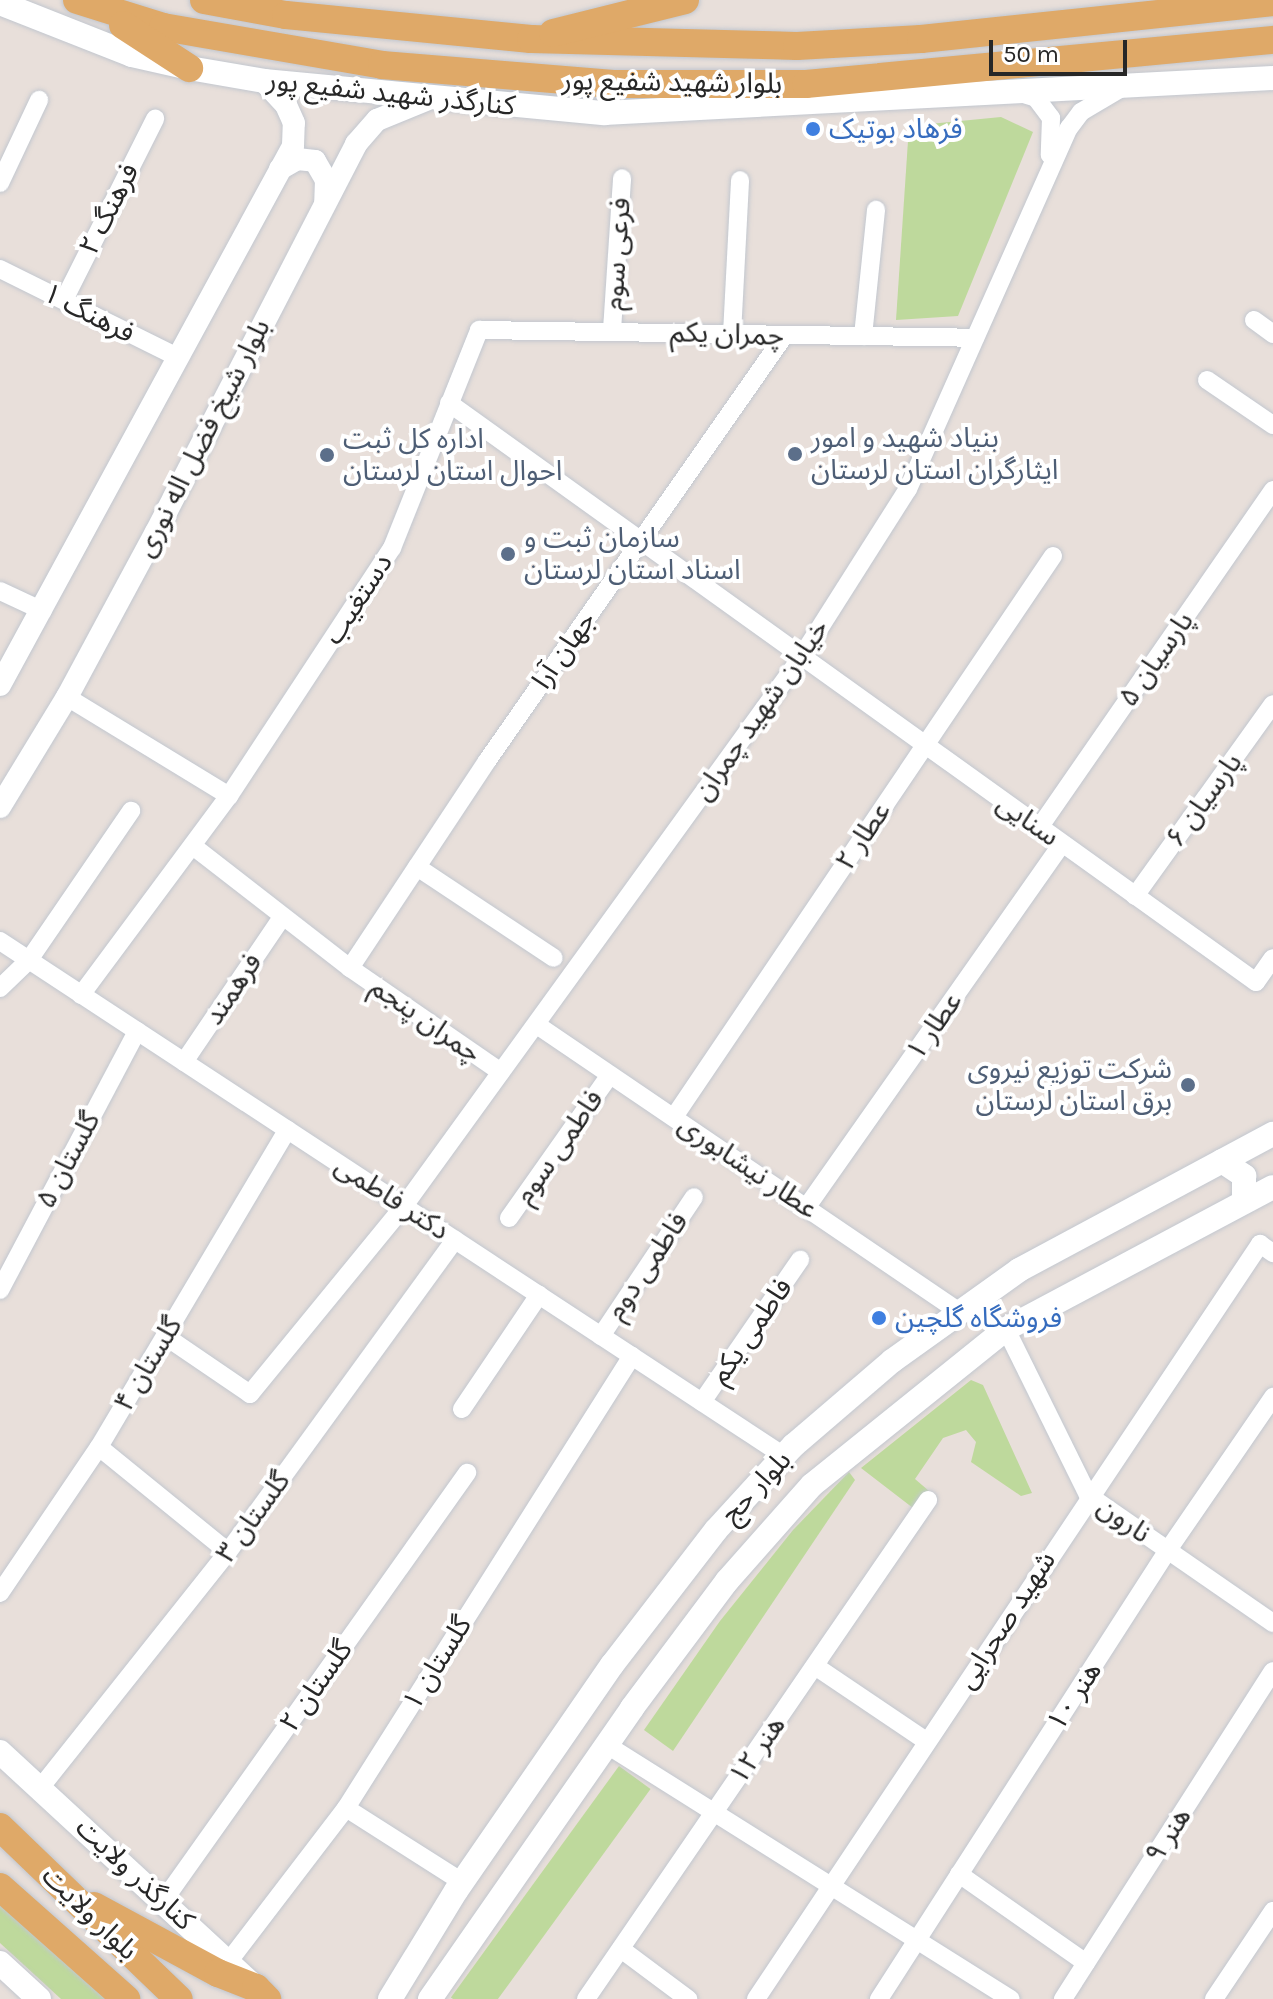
<!DOCTYPE html>
<meta charset="utf-8">
<style>
body{margin:0}
#map{position:relative;width:1273px;height:1999px;overflow:hidden;background:#e8dfda;font-family:Karla,"Noto Sans Arabic",sans-serif}
div>[style]{position:absolute}
.green>*{inset:0;background:#bed99c;transform-origin:0 0}
.roads{filter:drop-shadow(0 0 2px #c2c7cf) drop-shadow(0 0 2px #c2c7cf)}
.minor>*{height:18px;margin:-9px;padding:0 9px;transform-origin:9px;border-radius:9px;background:#fff}
.tertiary>*{height:22px;margin:-11px;padding:0 11px;transform-origin:11px;border-radius:11px;background:#fff}
.secondary>*{height:24px;margin:-12px;padding:0 12px;transform-origin:12px;border-radius:12px;background:#fff}
.primary>*{height:28px;margin:-14px;padding:0 14px;transform-origin:14px;border-radius:14px;background:#dfa968}
.dots>*{width:22px;height:22px;translate:-50% -50%;box-sizing:border-box;border:4px solid #fff;border-radius:50%}
span{translate:-50% -50%;white-space:nowrap;text-align:center;line-height:1.15;-webkit-text-stroke:8px #fff;paint-order:stroke}
.street-label{font-size:28px;color:#272727}
.shop-label{font-size:28px;color:#366cbe}
.left{translate:0 -50%;text-align:left}
.service-label{font-size:28px;color:#4e5e75}
.right{translate:-100% -50%;text-align:right}
.scale{position:absolute;left:989px;top:40px;width:138px;height:36px;box-sizing:border-box;border:4px solid #272727;border-top:0;padding-left:10px;font-size:24px;line-height:28px;white-space:nowrap;color:#272727;-webkit-text-stroke:6px #fff;paint-order:stroke}
</style>
<div id="map">
<div class="green">
<div style="clip-path:polygon(1001px 117px,1033px 132px,958px 316px,896px 320px,909px 126px)"></div>
<div style="clip-path:polygon(971px 1380px,983px 1385px,1032px 1493px,1021px 1496px,971px 1462px,976px 1442px,966px 1430px,943px 1438px,915px 1479px,929px 1491px,913px 1508px,861px 1468px)"></div>
<div style="clip-path:polygon(849px 1472px,855px 1480px,673px 1751px,644px 1730px,720px 1621px,793px 1530px)"></div>
<div style="left:619px;top:1766px;width:39px;height:286px;rotate:36deg"></div>
<div style="clip-path:polygon(0 1900px,110px 1999px,61px 1999px,0 1943px)"></div>
</div>
<div class="roads">
<div class="minor">
<div style="left:1020px;top:93px;width:17px;rotate:17deg"></div>
<div style="left:1036px;top:98px;width:25px;rotate:53deg"></div>
<div style="left:1051px;top:118px;width:37px;rotate:92deg"></div>
<div style="left:0;top:183px;width:92px;rotate:-64.8deg"></div>
<div style="left:0;top:269px;width:200px;rotate:26.4deg"></div>
<div style="left:64px;top:300px;width:203px;rotate:-63.3deg"></div>
<div style="left:1254px;top:320px;width:24px;rotate:36deg"></div>
<div style="left:612px;top:330px;width:152px;rotate:-86.2deg"></div>
<div style="left:732px;top:334px;width:154px;rotate:-87deg"></div>
<div style="left:863px;top:336px;width:127px;rotate:-84.1deg"></div>
<div style="left:1207px;top:380px;width:80px;rotate:34.3deg"></div>
<div style="left:449px;top:403px;width:993px;rotate:35.66deg"></div>
<div style="left:1256px;top:982px;width:29px;rotate:-55deg"></div>
<div style="left:0;top:591px;width:47px;rotate:24.9deg"></div>
<div style="left:67px;top:697px;width:190px;rotate:31.4deg"></div>
<div style="left:1039px;top:828px;width:411px;rotate:-55.3deg"></div>
<div style="left:194px;top:847px;width:197px;rotate:37.8deg"></div>
<div style="left:350px;top:968px;width:183px;rotate:34.6deg"></div>
<div style="left:417px;top:867px;width:164px;rotate:33.6deg"></div>
<div style="left:1135px;top:896px;width:236px;rotate:-54.3deg"></div>
<div style="left:0;top:941px;width:938px;rotate:33.3deg"></div>
<div style="left:350px;top:968px;width:248px;rotate:-56.5deg"></div>
<div style="left:487px;top:761px;width:518px;rotate:-55.05deg"></div>
<div style="left:0;top:988px;width:40px;rotate:-44deg"></div>
<div style="left:29px;top:960px;width:181px;rotate:-55.6deg"></div>
<div style="left:81px;top:995px;width:248px;rotate:-53.4deg"></div>
<div style="left:229px;top:796px;width:297px;rotate:-56.7deg"></div>
<div style="left:392px;top:548px;width:235px;rotate:-68.2deg"></div>
<div style="left:479px;top:330px;width:496px;rotate:0.9deg"></div>
<div style="left:537px;top:1025px;width:509px;rotate:34.19deg"></div>
<div style="left:184px;top:1062px;width:175px;rotate:-55.9deg"></div>
<div style="left:674px;top:1117px;width:677px;rotate:-55.96deg"></div>
<div style="left:806px;top:1208px;width:445px;rotate:-54.9deg"></div>
<div style="left:509px;top:1218px;width:175px;rotate:-54.8deg"></div>
<div style="left:0;top:1290px;width:293px;rotate:-62.1deg"></div>
<div style="left:1006px;top:1329px;width:185px;rotate:63.7deg"></div>
<div style="left:1088px;top:1495px;width:225px;rotate:34.7deg"></div>
<div style="left:165px;top:1336px;width:103px;rotate:34.3deg"></div>
<div style="left:250px;top:1394px;width:243px;rotate:-50.7deg"></div>
<div style="left:404px;top:1206px;width:675px;rotate:-54.1deg"></div>
<div style="left:800px;top:659px;width:201px;rotate:-57.6deg"></div>
<div style="left:908px;top:489px;width:395px;rotate:-66deg"></div>
<div style="left:1069px;top:128px;width:20px;rotate:-53deg"></div>
<div style="left:1081px;top:112px;width:43px;rotate:-30.7deg"></div>
<div style="left:601px;top:1336px;width:167px;rotate:-56.2deg"></div>
<div style="left:702px;top:1402px;width:173px;rotate:-55.4deg"></div>
<div style="left:462px;top:1409px;width:138px;rotate:-56deg"></div>
<div style="left:99px;top:1447px;width:166px;rotate:39.1deg"></div>
<div style="left:0;top:1593px;width:176px;rotate:-55.9deg"></div>
<div style="left:99px;top:1447px;width:369px;rotate:-59.3deg"></div>
<div style="left:815px;top:1666px;width:134px;rotate:34deg"></div>
<div style="left:607px;top:1745px;width:477px;rotate:32.2deg"></div>
<div style="left:41px;top:1787px;width:300px;rotate:-51.5deg"></div>
<div style="left:228px;top:1552px;width:386px;rotate:-54deg"></div>
<div style="left:346px;top:1808px;width:138px;rotate:32.5deg"></div>
<div style="left:959px;top:1874px;width:155px;rotate:35deg"></div>
<div style="left:164px;top:1900px;width:524px;rotate:-54.64deg"></div>
<div style="left:621px;top:1949px;width:84px;rotate:36.7deg"></div>
<div style="left:229px;top:1961px;width:193px;rotate:-52.6deg"></div>
<div style="left:346px;top:1808px;width:535px;rotate:-57.68deg"></div>
<div style="left:586px;top:1999px;width:605px;rotate:-55.57deg"></div>
<div style="left:756px;top:1999px;width:908px;rotate:-56.27deg"></div>
<div style="left:1260px;top:1244px;width:16px;rotate:35deg"></div>
<div style="left:879px;top:1999px;width:534px;rotate:-57.23deg"></div>
<div style="left:1168px;top:1550px;width:186px;rotate:-55.5deg"></div>
<div style="left:1063px;top:1999px;width:389px;rotate:-57.4deg"></div>
<div style="left:1214px;top:1999px;width:106px;rotate:-56.2deg"></div>
</div>
<div class="tertiary">
<div style="left:280px;top:169px;width:20px;rotate:-30deg"></div>
<div style="left:297px;top:159px;width:18px;rotate:6deg"></div>
<div style="left:315px;top:161px;width:22px;rotate:60deg"></div>
<div style="left:326px;top:180px;width:23px;rotate:92deg"></div>
<div style="left:0;top:685px;width:613px;rotate:-61.47deg"></div>
<div style="left:293px;top:146px;width:23px;rotate:-88deg"></div>
<div style="left:294px;top:123px;width:20px;rotate:-114deg"></div>
<div style="left:286px;top:105px;width:33px;rotate:-133deg"></div>
<div style="left:0;top:807px;width:129px;rotate:-58.7deg"></div>
<div style="left:67px;top:697px;width:187px;rotate:-61.7deg"></div>
<div style="left:156px;top:532px;width:437px;rotate:-62.7deg"></div>
<div style="left:356px;top:144px;width:32px;rotate:-49deg"></div>
<div style="left:377px;top:120px;width:58px;rotate:-22.2deg"></div>
</div>
<div class="secondary">
<div style="left:0;top:3px;width:142px;rotate:21.5deg"></div>
<div style="left:132px;top:55px;width:58px;rotate:12.8deg"></div>
<div style="left:189px;top:68px;width:76px;rotate:9.8deg"></div>
<div style="left:264px;top:81px;width:342px;rotate:5.4deg"></div>
<div style="left:604px;top:113px;width:670px;rotate:-2.99deg"></div>
<div style="left:1222px;top:1161px;width:27px;rotate:34deg"></div>
<div style="left:1244px;top:1176px;width:25px;rotate:90deg"></div>
<div style="left:0;top:1752px;width:345px;rotate:42.7deg"></div>
<div style="left:0;top:1963px;width:53px;rotate:42.7deg"></div>
<div style="left:390px;top:1999px;width:127px;rotate:-58.6deg"></div>
<div style="left:456px;top:1891px;width:275px;rotate:-55.4deg"></div>
<div style="left:612px;top:1665px;width:170px;rotate:-52.4deg"></div>
<div style="left:716px;top:1530px;width:115px;rotate:-47.5deg"></div>
<div style="left:794px;top:1445px;width:129px;rotate:-40.6deg"></div>
<div style="left:892px;top:1361px;width:156px;rotate:-35.6deg"></div>
<div style="left:1019px;top:1270px;width:288px;rotate:-28.2deg"></div>
<div style="left:430px;top:1999px;width:354px;rotate:-55.2deg"></div>
<div style="left:632px;top:1708px;width:159px;rotate:-53.2deg"></div>
<div style="left:727px;top:1581px;width:128px;rotate:-48.5deg"></div>
<div style="left:812px;top:1485px;width:249px;rotate:-38.8deg"></div>
<div style="left:1006px;top:1329px;width:302px;rotate:-28deg"></div>
</div>
<div class="primary">
<div style="left:77px;top:0;width:90px;rotate:17.4deg"></div>
<div style="left:163px;top:27px;width:222px;rotate:9.8deg"></div>
<div style="left:382px;top:65px;width:232px;rotate:4.7deg"></div>
<div style="left:613px;top:84px;width:193px"></div>
<div style="left:806px;top:84px;width:469px;rotate:-5.4deg"></div>
<div style="left:204px;top:0;width:83px;rotate:10.4deg"></div>
<div style="left:286px;top:15px;width:246px;rotate:5.6deg"></div>
<div style="left:531px;top:39px;width:266px;rotate:1.5deg"></div>
<div style="left:797px;top:46px;width:124px;rotate:-3.2deg"></div>
<div style="left:921px;top:39px;width:354px;rotate:-6deg"></div>
<div style="left:123px;top:25px;width:79px;rotate:33.1deg"></div>
<div style="left:553px;top:33px;width:136px;rotate:-14deg"></div>
<div style="left:0;top:1827px;width:248px;rotate:43.9deg"></div>
<div style="left:0;top:1887px;width:169px;rotate:41.6deg"></div>
<div style="left:94px;top:1906px;width:141px;rotate:28.4deg"></div>
<div style="left:218px;top:1973px;width:41px;rotate:21.5deg"></div>
<div style="left:256px;top:1988px;width:16px;rotate:45deg"></div>
</div>
</div>
<div class="dots">
<div style="left:813px;top:129px;background:#3f7fe0"></div>
<div style="left:795px;top:454px;background:#5c6f8a"></div>
<div style="left:327px;top:455px;background:#5c6f8a"></div>
<div style="left:508px;top:554px;background:#5c6f8a"></div>
<div style="left:1188px;top:1085px;background:#5c6f8a"></div>
<div style="left:879px;top:1318px;background:#3f7fe0"></div>
</div>
<div class="street-label">
<span style="left:672px;top:82px;rotate:1deg">بلوار شهید شفیع پور</span>
<span style="left:391px;top:93px;rotate:6deg">کنارگذر شهید شفیع پور</span>
<span style="left:109px;top:209px;rotate:-63deg">فرهنگ ۲</span>
<span style="left:617px;top:254px;rotate:-86deg">فرعی سوم</span>
<span style="left:89px;top:313px;rotate:27deg">فرهنگ ۱</span>
<span style="left:727px;top:334px;rotate:2deg">چمران یکم</span>
<span style="left:203px;top:438px;rotate:-63deg">بلوار شیخ فضل اله نوری</span>
<span style="left:358px;top:599px;rotate:-57deg">دستغیب</span>
<span style="left:564px;top:650px;rotate:-55deg">جهان آرا</span>
<span style="left:1156px;top:659px;rotate:-55deg">پارسیان ۵</span>
<span style="left:761px;top:710px;rotate:-55deg">خیابان شهید چمران</span>
<span style="left:1204px;top:800px;rotate:-54deg">پارسیان ۶</span>
<span style="left:1028px;top:820px;rotate:35deg">سنایی</span>
<span style="left:863px;top:836px;rotate:-56deg">عطار ۲</span>
<span style="left:233px;top:989px;rotate:-56deg">فرهمند</span>
<span style="left:426px;top:1020px;rotate:35deg">چمران پنجم</span>
<span style="left:934px;top:1026px;rotate:-55deg">عطار ۱</span>
<span style="left:559px;top:1147px;rotate:-55deg">فاطمی سوم</span>
<span style="left:68px;top:1160px;rotate:-62deg">گلستان ۵</span>
<span style="left:748px;top:1167px;rotate:34deg">عطار نیشابوری</span>
<span style="left:392px;top:1198px;rotate:33deg">دکتر فاطمی</span>
<span style="left:647px;top:1266px;rotate:-56deg">فاطمی دوم</span>
<span style="left:751px;top:1331px;rotate:-55deg">فاطمی یکم</span>
<span style="left:148px;top:1364px;rotate:-59deg">گلستان ۴</span>
<span style="left:756px;top:1487px;rotate:-47deg">بلوار حج</span>
<span style="left:253px;top:1517px;rotate:-54deg">گلستان ۳</span>
<span style="left:1124px;top:1520px;rotate:35deg">نارون</span>
<span style="left:1006px;top:1620px;rotate:-57deg">شهید صحرایی</span>
<span style="left:437px;top:1663px;rotate:-58deg">گلستان ۱</span>
<span style="left:316px;top:1686px;rotate:-55deg">گلستان ۲</span>
<span style="left:1074px;top:1696px;rotate:-57deg">هنر ۱۰</span>
<span style="left:757px;top:1750px;rotate:-55deg">هنر ۱۲</span>
<span style="left:1168px;top:1835px;rotate:-57deg">هنر ۹</span>
<span style="left:135px;top:1874px;rotate:43deg">کنارگذر ولایت</span>
<span style="left:90px;top:1913px;rotate:44deg">بلوار ولایت</span>
</div>
<div class="shop-label">
<span class="left" style="left:829px;top:129px">فرهاد بوتیک</span>
<span class="left" style="left:895px;top:1318px">فروشگاه گلچین</span>
</div>
<div class="service-label">
<span class="left" style="left:811px;top:454px">بنیاد شهید و امور<br>ایثارگران استان لرستان</span>
<span class="left" style="left:343px;top:455px">اداره کل ثبت<br>احوال استان لرستان</span>
<span class="left" style="left:524px;top:554px">سازمان ثبت و<br>اسناد استان لرستان</span>
<span class="right" style="left:1172px;top:1085px">شرکت توزیع نیروی<br>برق استان لرستان</span>
</div>
<div class="scale">50 m</div>
</div>
